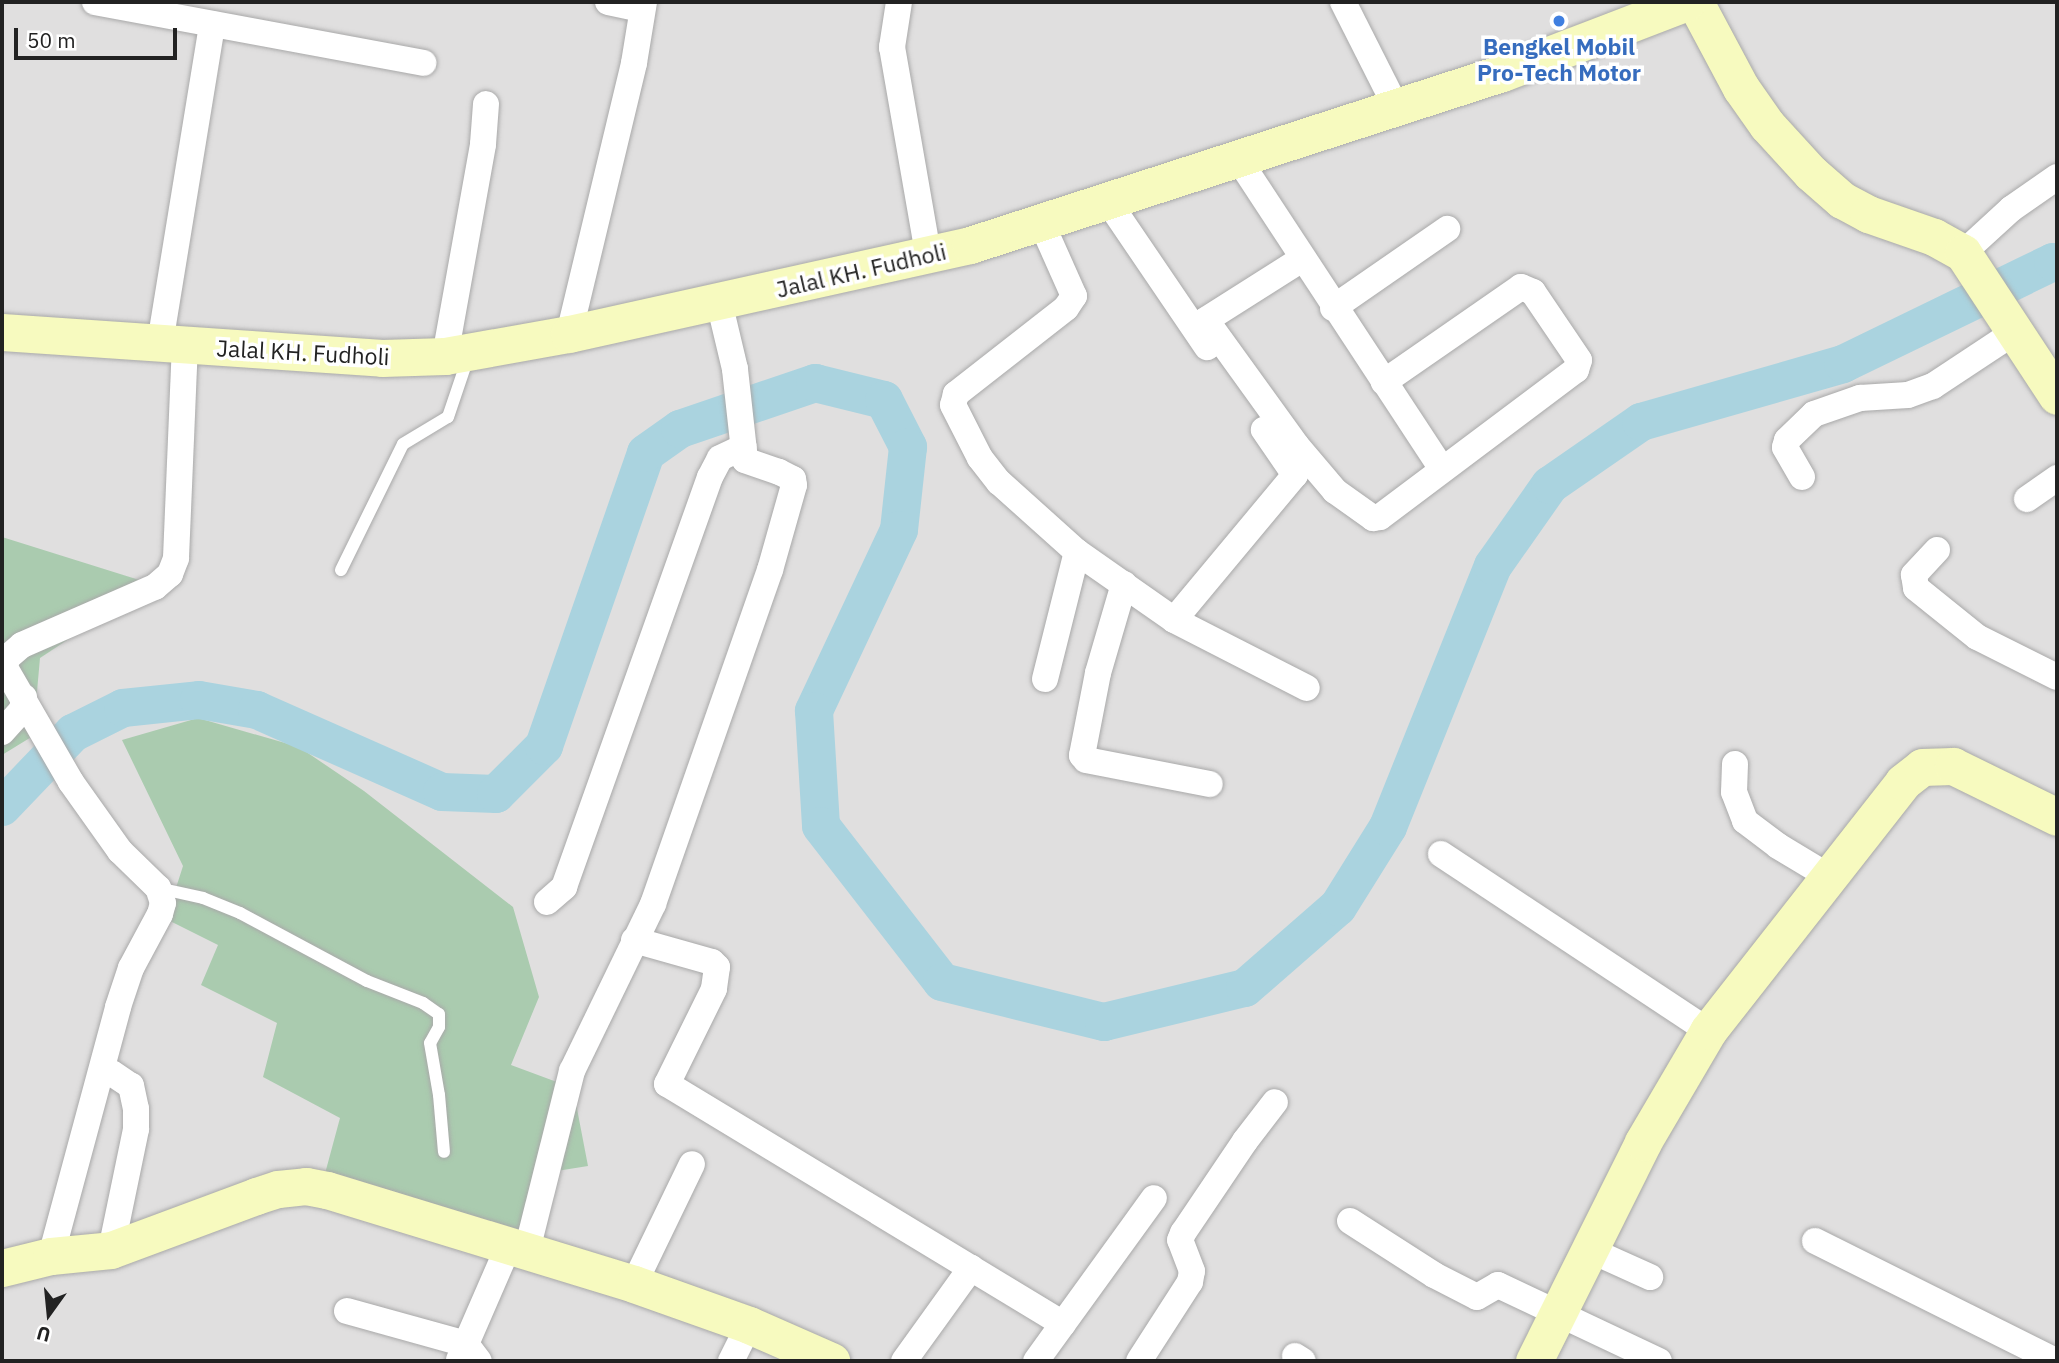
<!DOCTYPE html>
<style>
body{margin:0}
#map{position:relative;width:2059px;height:1363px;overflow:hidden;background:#f2efe9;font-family:"IBM Plex Sans",sans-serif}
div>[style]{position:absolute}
.residential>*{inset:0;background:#e0dfdf;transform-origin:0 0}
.cemetery>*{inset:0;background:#aacbaf}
.river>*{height:38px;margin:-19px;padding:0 19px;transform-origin:19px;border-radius:19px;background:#aad3df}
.roads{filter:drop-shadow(0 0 2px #a9a9a9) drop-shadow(0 0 2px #a9a9a9)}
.lane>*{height:12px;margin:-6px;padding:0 6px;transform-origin:6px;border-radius:6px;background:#fff}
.street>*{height:26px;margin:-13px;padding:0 13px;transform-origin:13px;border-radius:13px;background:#fff}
.secondary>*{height:37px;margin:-18.5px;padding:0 18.5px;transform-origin:18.5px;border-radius:18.5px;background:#f7fabf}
.dots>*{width:19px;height:19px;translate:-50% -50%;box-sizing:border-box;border:4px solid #fff;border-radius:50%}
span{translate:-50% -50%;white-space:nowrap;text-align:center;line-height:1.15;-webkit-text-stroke:7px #fff;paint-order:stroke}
.shop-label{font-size:23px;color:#366cbe;font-weight:700}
.street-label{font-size:23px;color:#222}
.frame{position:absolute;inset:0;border:4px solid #222;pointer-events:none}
.north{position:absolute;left:14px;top:1279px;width:70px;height:70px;-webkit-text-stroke:5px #fff;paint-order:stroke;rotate:195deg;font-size:19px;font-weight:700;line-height:28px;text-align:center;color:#222}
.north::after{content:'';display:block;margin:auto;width:24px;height:32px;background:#222;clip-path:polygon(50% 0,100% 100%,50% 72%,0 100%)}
.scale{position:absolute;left:14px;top:28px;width:163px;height:32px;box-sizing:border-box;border:4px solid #222;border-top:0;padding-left:9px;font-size:21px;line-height:24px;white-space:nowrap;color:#222;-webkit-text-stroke:5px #fff;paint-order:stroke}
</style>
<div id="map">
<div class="residential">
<div style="left:2px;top:2px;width:2055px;height:1359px"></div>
</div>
<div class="cemetery">
<div style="clip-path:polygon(2px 537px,152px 584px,40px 658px,33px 736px,2px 755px)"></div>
<div style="clip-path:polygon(198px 718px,299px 747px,364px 791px,513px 907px,539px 997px,511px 1065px,573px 1088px,588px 1166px,538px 1174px,521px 1246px,323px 1181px,340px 1118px,263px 1077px,277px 1023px,201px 985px,218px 945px,166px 919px,183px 866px,122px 740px)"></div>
</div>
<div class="river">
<div style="left:2px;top:807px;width:103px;rotate:-46.2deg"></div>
<div style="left:73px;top:733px;width:56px;rotate:-26.6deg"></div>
<div style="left:123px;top:708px;width:76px;rotate:-6deg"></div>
<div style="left:199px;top:700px;width:59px;rotate:9.8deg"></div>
<div style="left:257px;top:710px;width:202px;rotate:23.9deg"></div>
<div style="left:442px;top:792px;width:54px;rotate:2.1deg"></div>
<div style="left:496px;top:794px;width:68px;rotate:-45deg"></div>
<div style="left:544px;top:746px;width:310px;rotate:-70.8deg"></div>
<div style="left:646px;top:453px;width:42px;rotate:-35.2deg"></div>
<div style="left:680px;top:429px;width:143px;rotate:-18.8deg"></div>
<div style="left:815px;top:383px;width:71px;rotate:13.8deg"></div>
<div style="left:884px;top:400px;width:53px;rotate:62.9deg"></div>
<div style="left:908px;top:447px;width:83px;rotate:96.2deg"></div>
<div style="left:899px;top:530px;width:200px;rotate:115.2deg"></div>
<div style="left:814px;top:711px;width:115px;rotate:86.5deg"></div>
<div style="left:821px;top:826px;width:197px;rotate:52.2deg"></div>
<div style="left:942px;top:982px;width:167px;rotate:13.9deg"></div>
<div style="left:1104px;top:1022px;width:145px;rotate:-13.6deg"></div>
<div style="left:1245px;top:988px;width:123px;rotate:-41.1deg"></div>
<div style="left:1338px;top:907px;width:94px;rotate:-58deg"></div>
<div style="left:1388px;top:827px;width:281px;rotate:-68.1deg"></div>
<div style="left:1493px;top:566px;width:99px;rotate:-54.9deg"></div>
<div style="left:1550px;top:485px;width:111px;rotate:-34.7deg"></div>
<div style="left:1641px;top:422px;width:210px;rotate:-16deg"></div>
<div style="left:1843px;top:364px;width:233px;rotate:-25.9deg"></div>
<div style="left:2053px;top:262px;width:4px;rotate:14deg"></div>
</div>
<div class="roads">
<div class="lane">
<div style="left:341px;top:570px;width:140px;rotate:-63.8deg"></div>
<div style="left:403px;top:444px;width:52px;rotate:-31deg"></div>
<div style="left:448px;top:417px;width:65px;rotate:-71.3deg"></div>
<div style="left:158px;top:888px;width:46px;rotate:12.5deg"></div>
<div style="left:203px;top:898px;width:40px;rotate:22deg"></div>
<div style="left:240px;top:913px;width:144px;rotate:28.2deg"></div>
<div style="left:367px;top:981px;width:60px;rotate:21.4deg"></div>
<div style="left:423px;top:1003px;width:19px;rotate:35deg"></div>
<div style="left:439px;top:1014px;width:13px;rotate:90deg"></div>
<div style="left:439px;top:1027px;width:18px;rotate:119deg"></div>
<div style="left:430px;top:1043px;width:53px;rotate:80.2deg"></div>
<div style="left:439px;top:1095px;width:57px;rotate:85deg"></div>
</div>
<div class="street">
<div style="left:95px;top:2px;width:334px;rotate:10.5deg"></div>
<div style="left:608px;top:2px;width:35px;rotate:12deg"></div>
<div style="left:899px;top:2px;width:46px;rotate:98.8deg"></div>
<div style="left:892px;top:47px;width:210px;rotate:80.1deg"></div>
<div style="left:1343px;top:2px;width:118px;rotate:63.2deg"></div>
<div style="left:1237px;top:157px;width:373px;rotate:56.7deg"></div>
<div style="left:1107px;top:200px;width:178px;rotate:55.8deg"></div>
<div style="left:1041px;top:222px;width:81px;rotate:66deg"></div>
<div style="left:1074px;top:296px;width:14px;rotate:124deg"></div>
<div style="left:1066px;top:308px;width:140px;rotate:142deg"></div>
<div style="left:956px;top:394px;width:11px;rotate:105deg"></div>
<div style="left:953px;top:405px;width:59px;rotate:63deg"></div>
<div style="left:980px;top:458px;width:31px;rotate:52deg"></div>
<div style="left:999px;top:482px;width:105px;rotate:41.9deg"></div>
<div style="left:1963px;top:253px;width:65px;rotate:-42.5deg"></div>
<div style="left:2011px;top:209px;width:56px;rotate:-34.8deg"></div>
<div style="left:1302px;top:259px;width:114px;rotate:147.6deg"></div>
<div style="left:1206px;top:320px;width:154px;rotate:54.2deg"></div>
<div style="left:1296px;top:445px;width:60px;rotate:49.7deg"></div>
<div style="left:1335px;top:491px;width:47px;rotate:35.4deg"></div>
<div style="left:1373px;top:518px;width:7px;rotate:-8deg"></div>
<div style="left:1380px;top:517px;width:245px;rotate:-36.9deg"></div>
<div style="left:1576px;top:370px;width:10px;rotate:-73deg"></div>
<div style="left:1579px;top:360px;width:82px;rotate:-124.1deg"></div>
<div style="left:1533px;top:292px;width:13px;rotate:-157deg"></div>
<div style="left:1521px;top:287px;width:167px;rotate:145.3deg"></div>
<div style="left:1333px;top:308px;width:139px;rotate:-34.7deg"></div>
<div style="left:569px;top:334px;width:279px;rotate:-76.5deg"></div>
<div style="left:634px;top:63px;width:62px;rotate:-80.7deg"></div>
<div style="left:160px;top:343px;width:323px;rotate:-80.7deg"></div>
<div style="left:445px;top:356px;width:215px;rotate:-79.8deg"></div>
<div style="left:483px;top:144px;width:40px;rotate:-85.7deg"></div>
<div style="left:1802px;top:477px;width:34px;rotate:-120deg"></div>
<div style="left:1785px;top:447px;width:7px;rotate:-74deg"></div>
<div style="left:1787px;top:440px;width:37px;rotate:-44deg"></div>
<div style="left:1814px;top:414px;width:49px;rotate:-19.2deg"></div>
<div style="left:1860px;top:398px;width:48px;rotate:-3.6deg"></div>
<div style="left:1908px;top:395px;width:27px;rotate:-20deg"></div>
<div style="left:1933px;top:386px;width:96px;rotate:-33.5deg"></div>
<div style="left:2027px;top:499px;width:37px;rotate:-35deg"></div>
<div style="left:1937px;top:550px;width:34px;rotate:133deg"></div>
<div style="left:1914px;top:575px;width:13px;rotate:81deg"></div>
<div style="left:1916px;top:588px;width:78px;rotate:38.8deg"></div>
<div style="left:1977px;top:637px;width:89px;rotate:26.6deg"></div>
<div style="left:1124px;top:584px;width:93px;rotate:106.3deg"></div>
<div style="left:1098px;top:673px;width:84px;rotate:101deg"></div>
<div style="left:1082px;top:755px;width:6px;rotate:51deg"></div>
<div style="left:1086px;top:760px;width:126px;rotate:11deg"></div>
<div style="left:1174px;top:620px;width:189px;rotate:-50.2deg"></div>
<div style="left:1295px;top:475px;width:55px;rotate:-124.6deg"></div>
<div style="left:1045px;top:679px;width:131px;rotate:-75.9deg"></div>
<div style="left:1077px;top:552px;width:118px;rotate:35deg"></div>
<div style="left:1174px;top:620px;width:149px;rotate:27.1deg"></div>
<div style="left:2px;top:732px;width:30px;rotate:-48deg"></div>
<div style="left:22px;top:710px;width:13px;rotate:-81deg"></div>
<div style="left:1735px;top:764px;width:28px;rotate:92deg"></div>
<div style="left:1734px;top:792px;width:31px;rotate:69deg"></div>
<div style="left:1745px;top:821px;width:41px;rotate:37.1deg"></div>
<div style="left:1778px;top:846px;width:58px;rotate:31deg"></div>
<div style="left:1441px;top:854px;width:320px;rotate:33.5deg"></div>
<div style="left:547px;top:902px;width:23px;rotate:-41deg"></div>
<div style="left:564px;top:887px;width:435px;rotate:-70.4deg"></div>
<div style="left:710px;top:477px;width:21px;rotate:-62deg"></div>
<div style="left:720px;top:458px;width:26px;rotate:-25deg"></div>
<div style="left:634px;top:940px;width:81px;rotate:15.8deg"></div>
<div style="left:712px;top:962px;width:7px;rotate:45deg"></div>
<div style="left:717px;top:967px;width:22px;rotate:98deg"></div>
<div style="left:714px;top:989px;width:106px;rotate:116.3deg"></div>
<div style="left:667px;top:1084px;width:463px;rotate:31.2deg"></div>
<div style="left:1350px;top:1221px;width:100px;rotate:32.7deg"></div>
<div style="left:1434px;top:1275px;width:48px;rotate:27.1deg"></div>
<div style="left:1477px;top:1297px;width:24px;rotate:-30deg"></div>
<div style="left:1498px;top:1285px;width:178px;rotate:25.3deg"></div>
<div style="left:1815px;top:1241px;width:269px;rotate:26.5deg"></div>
<div style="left:111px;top:1250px;width:124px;rotate:-78.3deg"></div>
<div style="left:136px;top:1129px;width:20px;rotate:-90deg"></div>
<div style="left:136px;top:1109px;width:24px;rotate:-102deg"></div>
<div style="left:131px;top:1086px;width:23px;rotate:-146deg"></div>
<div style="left:527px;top:1250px;width:185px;rotate:-75.9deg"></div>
<div style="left:572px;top:1071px;width:186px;rotate:-64.1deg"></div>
<div style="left:653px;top:904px;width:354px;rotate:-70.7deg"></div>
<div style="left:770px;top:570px;width:88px;rotate:-74.2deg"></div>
<div style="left:794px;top:485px;width:6px;rotate:-99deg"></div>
<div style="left:793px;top:479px;width:16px;rotate:-153deg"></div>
<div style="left:779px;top:472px;width:36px;rotate:-161deg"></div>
<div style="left:745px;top:460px;width:92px;rotate:-96.3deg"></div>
<div style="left:735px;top:369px;width:69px;rotate:-103.4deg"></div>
<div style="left:1590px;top:1250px;width:66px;rotate:24.2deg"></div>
<div style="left:51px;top:1256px;width:258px;rotate:-74.9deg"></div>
<div style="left:118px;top:1007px;width:41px;rotate:-71.6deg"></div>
<div style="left:131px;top:968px;width:61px;rotate:-61.8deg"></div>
<div style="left:160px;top:914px;width:11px;rotate:-75deg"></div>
<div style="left:163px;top:903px;width:16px;rotate:-108deg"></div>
<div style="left:158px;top:888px;width:53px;rotate:-135.8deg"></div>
<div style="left:120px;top:851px;width:85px;rotate:-125.4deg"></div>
<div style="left:71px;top:782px;width:134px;rotate:-120deg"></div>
<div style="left:4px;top:666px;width:10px;rotate:-66deg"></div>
<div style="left:8px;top:657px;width:18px;rotate:-41deg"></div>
<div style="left:22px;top:645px;width:145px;rotate:-23.6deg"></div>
<div style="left:155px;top:587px;width:20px;rotate:-41deg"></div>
<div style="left:170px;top:574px;width:17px;rotate:-69deg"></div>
<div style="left:176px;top:558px;width:213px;rotate:-87.6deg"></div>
<div style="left:634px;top:1284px;width:133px;rotate:-64.2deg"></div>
<div style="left:347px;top:1311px;width:123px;rotate:15.5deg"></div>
<div style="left:466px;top:1344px;width:21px;rotate:53deg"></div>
<div style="left:1295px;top:1356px;width:9px;rotate:32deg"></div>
<div style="left:459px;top:1360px;width:125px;rotate:-66.5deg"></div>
<div style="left:731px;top:1361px;width:40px;rotate:-63.4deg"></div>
<div style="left:904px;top:1361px;width:115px;rotate:-54.2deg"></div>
<div style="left:1036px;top:1361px;width:201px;rotate:-54.1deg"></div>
<div style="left:1139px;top:1361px;width:94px;rotate:-57.2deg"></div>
<div style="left:1190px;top:1282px;width:11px;rotate:-80deg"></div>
<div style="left:1192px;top:1271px;width:33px;rotate:-111deg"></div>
<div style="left:1180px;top:1240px;width:8px;rotate:-67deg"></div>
<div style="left:1183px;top:1233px;width:111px;rotate:-56deg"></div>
<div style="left:1245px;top:1141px;width:49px;rotate:-52.4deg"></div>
</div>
<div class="secondary">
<div style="left:1695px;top:2px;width:98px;rotate:61.9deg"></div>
<div style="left:1741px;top:88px;width:45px;rotate:54.9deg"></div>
<div style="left:1767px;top:125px;width:65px;rotate:47.5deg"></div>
<div style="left:1811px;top:173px;width:41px;rotate:41.1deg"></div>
<div style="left:1842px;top:200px;width:30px;rotate:28deg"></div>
<div style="left:1868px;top:214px;width:70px;rotate:19.2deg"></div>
<div style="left:1934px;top:237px;width:33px;rotate:29deg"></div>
<div style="left:1963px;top:253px;width:171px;rotate:56.7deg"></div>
<div style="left:2px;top:332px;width:381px;rotate:3.9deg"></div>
<div style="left:382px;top:358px;width:63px;rotate:-1.8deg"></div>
<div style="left:445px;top:356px;width:126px;rotate:-10.1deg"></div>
<div style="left:569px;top:334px;width:411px;rotate:-12.5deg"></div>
<div style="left:970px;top:245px;width:559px;rotate:-17.92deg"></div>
<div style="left:1502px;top:73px;width:198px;rotate:-21deg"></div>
<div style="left:2px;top:1268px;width:50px;rotate:-13.8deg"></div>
<div style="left:51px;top:1256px;width:60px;rotate:-5.7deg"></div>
<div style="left:111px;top:1250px;width:155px;rotate:-20.4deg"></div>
<div style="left:256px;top:1196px;width:23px;rotate:-18deg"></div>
<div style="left:278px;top:1189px;width:28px;rotate:-6deg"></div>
<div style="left:306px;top:1186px;width:21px;rotate:11deg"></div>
<div style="left:327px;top:1190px;width:321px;rotate:17deg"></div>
<div style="left:634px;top:1284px;width:122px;rotate:19.6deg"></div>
<div style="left:749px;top:1325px;width:90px;rotate:23.7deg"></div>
<div style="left:1534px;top:1361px;width:245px;rotate:-63.5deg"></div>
<div style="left:1643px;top:1142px;width:129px;rotate:-59.6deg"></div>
<div style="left:1708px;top:1031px;width:316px;rotate:-51.9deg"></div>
<div style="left:1903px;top:782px;width:24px;rotate:-38deg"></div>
<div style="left:1922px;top:767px;width:31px;rotate:-2deg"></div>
<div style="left:1953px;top:766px;width:116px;rotate:26.1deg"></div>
</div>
</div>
<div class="dots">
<div style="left:1559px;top:21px;background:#3f7fe0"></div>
</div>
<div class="shop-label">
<span style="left:1559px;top:59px">Bengkel Mobil<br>Pro-Tech Motor</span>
</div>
<div class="street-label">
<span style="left:861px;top:270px;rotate:-13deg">Jalal KH. Fudholi</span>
<span style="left:303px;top:352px;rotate:3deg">Jalal KH. Fudholi</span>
</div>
<div class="frame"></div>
<div class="north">U</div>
<div class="scale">50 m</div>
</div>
